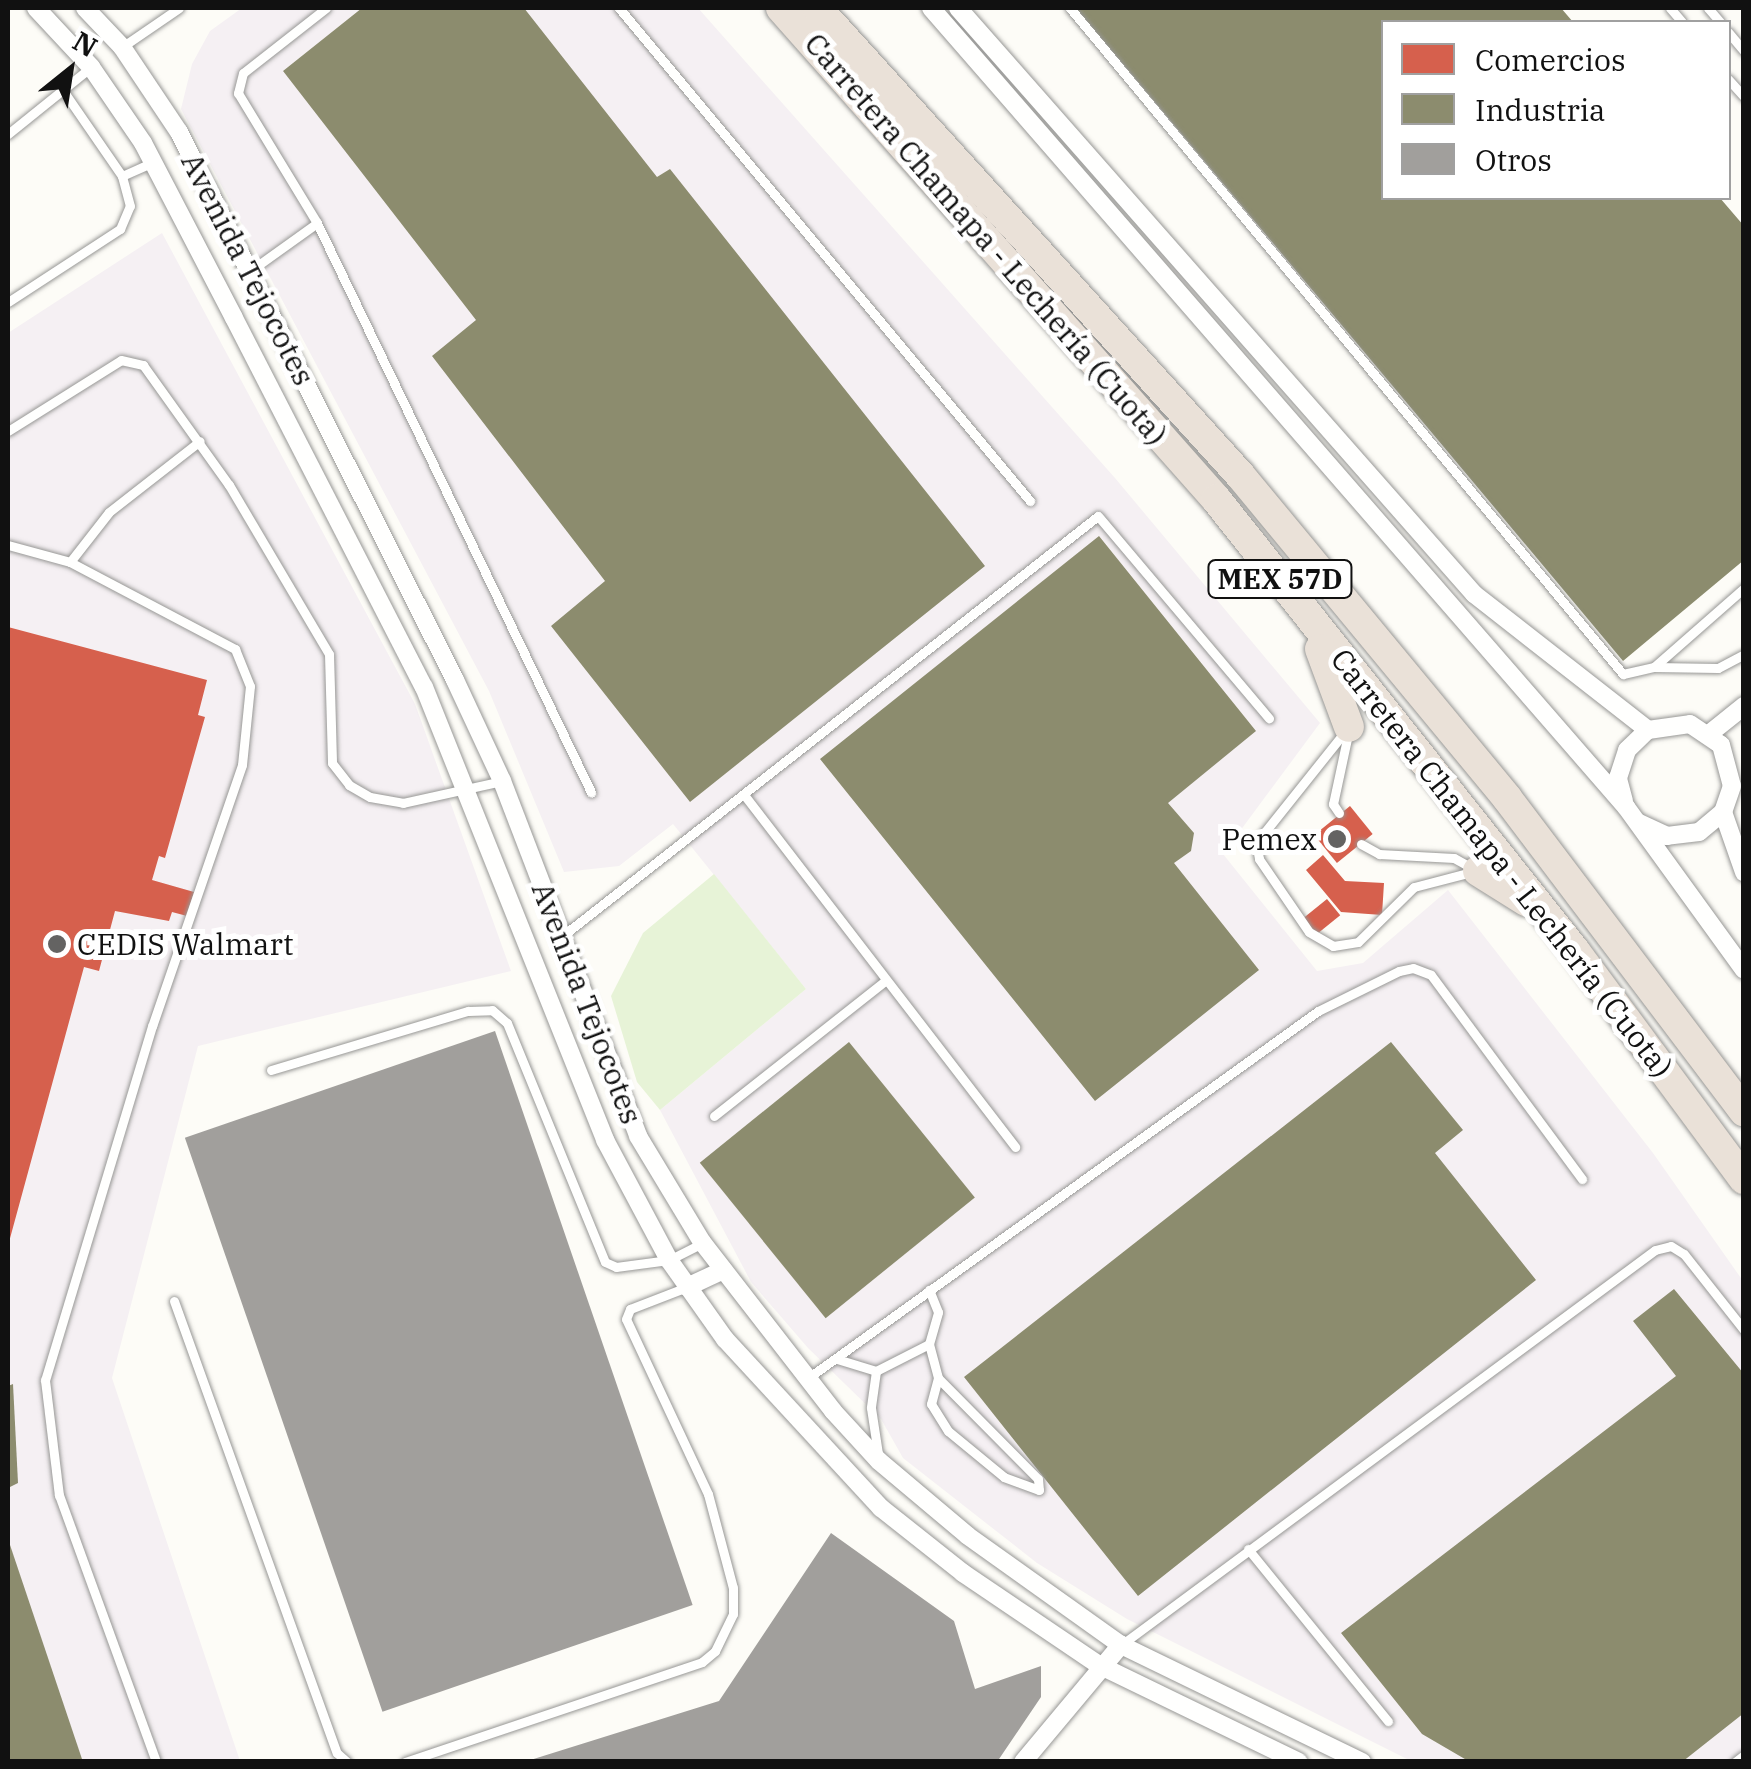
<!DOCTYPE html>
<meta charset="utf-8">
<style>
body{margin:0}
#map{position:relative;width:1751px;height:1769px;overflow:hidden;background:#fdfcf7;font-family:"IBM Plex Serif",serif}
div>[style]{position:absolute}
.industrial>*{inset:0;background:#f5f0f3}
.green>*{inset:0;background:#e7f3d7}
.shops>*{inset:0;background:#d6604d;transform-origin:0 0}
.industry>*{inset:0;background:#8c8c6e;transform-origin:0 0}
.building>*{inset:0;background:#a19f9c;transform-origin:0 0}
.roads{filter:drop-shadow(0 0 2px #979795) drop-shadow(0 0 2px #979795)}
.lane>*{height:9px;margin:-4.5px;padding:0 4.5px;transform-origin:4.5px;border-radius:4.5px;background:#fffffe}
.street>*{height:18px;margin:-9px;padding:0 9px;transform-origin:9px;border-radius:9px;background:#fffffe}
.highway>*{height:30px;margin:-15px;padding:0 15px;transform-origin:15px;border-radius:15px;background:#eae1d8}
.dots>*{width:28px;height:28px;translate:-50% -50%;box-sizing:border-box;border:5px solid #fff;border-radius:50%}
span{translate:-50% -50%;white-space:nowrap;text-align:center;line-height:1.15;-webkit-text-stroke:10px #fff;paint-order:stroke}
.shield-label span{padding:2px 8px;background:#fff;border:2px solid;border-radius:8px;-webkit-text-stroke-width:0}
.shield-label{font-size:28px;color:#111;font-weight:700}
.street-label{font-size:30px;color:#111}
.poi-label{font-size:30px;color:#111}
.right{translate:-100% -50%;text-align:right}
.left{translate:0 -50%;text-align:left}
.frame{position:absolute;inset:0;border:10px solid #111;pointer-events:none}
.legend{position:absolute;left:1381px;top:20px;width:350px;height:180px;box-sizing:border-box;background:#fff;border:2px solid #a0a0a0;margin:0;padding:12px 18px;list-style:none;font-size:30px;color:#111}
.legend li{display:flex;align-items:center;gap:20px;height:50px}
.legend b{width:50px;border:2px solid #a0a0a0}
.north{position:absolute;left:20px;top:20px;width:100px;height:100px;-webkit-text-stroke:8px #fff;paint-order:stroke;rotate:30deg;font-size:28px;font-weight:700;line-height:40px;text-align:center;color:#111}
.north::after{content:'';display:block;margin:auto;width:35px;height:45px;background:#111;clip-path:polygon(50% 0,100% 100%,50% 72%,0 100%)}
</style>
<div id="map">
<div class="industrial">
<div style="clip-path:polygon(242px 8px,698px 8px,1115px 478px,1320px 723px,1223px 854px,1317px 971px,1363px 963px,1448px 890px,1653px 1153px,1743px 1281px,1743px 1761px,1411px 1761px,1127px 1619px,1037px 1563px,903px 1458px,881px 1419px,808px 1348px,751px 1282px,660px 1110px,806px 989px,673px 824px,619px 866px,564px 872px,489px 691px,181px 109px,192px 64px,210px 31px)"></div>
<div style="clip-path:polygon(162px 233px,415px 704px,511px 971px,198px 1046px,112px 1378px,240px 1761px,8px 1762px,8px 333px)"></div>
</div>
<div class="green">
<div style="clip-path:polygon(714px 874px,806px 989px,660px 1110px,637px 1082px,611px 996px,643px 933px)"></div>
</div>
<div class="shops">
<div style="clip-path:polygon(8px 627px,207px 680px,198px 715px,205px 717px,165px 858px,159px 856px,152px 880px,194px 892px,187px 916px,172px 912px,169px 921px,115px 911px,99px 971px,84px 967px,9px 1242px)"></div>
<div style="left:1350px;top:806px;width:36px;height:46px;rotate:51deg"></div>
<div style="clip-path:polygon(1323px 855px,1345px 881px,1384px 883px,1382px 915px,1341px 912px,1306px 870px)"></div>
<div style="left:1327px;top:899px;width:21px;height:33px;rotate:51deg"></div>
</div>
<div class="industry">
<div style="clip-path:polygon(362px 8px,524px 8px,657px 177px,670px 169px,985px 566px,690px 802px,551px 626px,605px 581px,432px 356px,476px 320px,283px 71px)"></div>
<div style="clip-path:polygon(1076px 8px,1561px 8px,1573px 22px,1384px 22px,1384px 198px,1720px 198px,1744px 226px,1744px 560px,1623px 661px)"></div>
<div style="clip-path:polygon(1099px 536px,1256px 731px,1168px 803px,1194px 833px,1191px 851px,1174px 863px,1259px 970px,1095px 1101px,820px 759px)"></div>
<div style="left:849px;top:1042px;width:200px;height:192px;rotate:51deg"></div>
<div style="clip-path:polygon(1391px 1042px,1463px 1130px,1435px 1153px,1536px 1280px,1138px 1596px,964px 1377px)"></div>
<div style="clip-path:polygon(1674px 1289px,1744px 1374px,1744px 1713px,1682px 1762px,1470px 1762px,1422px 1734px,1341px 1633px,1676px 1376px,1633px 1321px)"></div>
<div style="clip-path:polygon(13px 1384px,18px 1483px,8px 1488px,8px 1386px)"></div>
<div style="clip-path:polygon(8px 1539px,83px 1762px,8px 1762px)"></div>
</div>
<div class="building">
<div style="left:495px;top:1031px;width:607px;height:328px;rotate:71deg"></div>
<div style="clip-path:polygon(831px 1533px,954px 1621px,975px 1689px,1041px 1666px,1041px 1697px,997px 1762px,524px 1762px,719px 1701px)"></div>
</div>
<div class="roads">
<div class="lane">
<div style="left:326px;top:8px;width:105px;rotate:141.9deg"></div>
<div style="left:243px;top:73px;width:21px;rotate:104deg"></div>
<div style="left:238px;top:93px;width:152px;rotate:58.7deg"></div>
<div style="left:317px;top:223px;width:632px;rotate:64.29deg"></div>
<div style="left:619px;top:8px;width:642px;rotate:50.18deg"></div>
<div style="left:1070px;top:8px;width:866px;rotate:50.3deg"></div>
<div style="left:1623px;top:674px;width:32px;rotate:-13deg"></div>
<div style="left:1654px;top:667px;width:120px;rotate:-41.3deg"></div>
<div style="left:1670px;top:8px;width:18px;rotate:49deg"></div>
<div style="left:1708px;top:8px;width:18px;rotate:49deg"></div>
<div style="left:1728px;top:32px;width:25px;rotate:50deg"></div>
<div style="left:122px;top:47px;width:69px;rotate:-34.4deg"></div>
<div style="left:1728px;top:79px;width:24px;rotate:48deg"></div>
<div style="left:8px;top:134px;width:107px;rotate:-38.9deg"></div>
<div style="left:122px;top:176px;width:34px;rotate:-24deg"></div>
<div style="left:250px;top:271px;width:82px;rotate:-35.6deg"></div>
<div style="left:8px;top:302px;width:134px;rotate:-33.1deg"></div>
<div style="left:120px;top:229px;width:25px;rotate:-67deg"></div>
<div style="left:130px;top:206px;width:31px;rotate:-105deg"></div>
<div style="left:122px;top:176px;width:109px;rotate:-124.6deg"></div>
<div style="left:8px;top:431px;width:133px;rotate:-32.1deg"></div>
<div style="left:121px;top:360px;width:23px;rotate:13deg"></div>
<div style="left:143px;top:365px;width:148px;rotate:54.4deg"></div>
<div style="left:229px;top:485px;width:196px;rotate:59.4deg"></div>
<div style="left:329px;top:654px;width:109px;rotate:88.4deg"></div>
<div style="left:332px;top:763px;width:28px;rotate:52deg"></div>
<div style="left:349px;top:785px;width:24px;rotate:30deg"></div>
<div style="left:370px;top:797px;width:34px;rotate:10deg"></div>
<div style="left:403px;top:803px;width:101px;rotate:-12.5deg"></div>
<div style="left:8px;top:545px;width:64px;rotate:15.3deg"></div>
<div style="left:70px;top:562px;width:187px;rotate:27.8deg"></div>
<div style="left:235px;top:649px;width:40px;rotate:68deg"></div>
<div style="left:250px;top:686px;width:79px;rotate:95.8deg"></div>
<div style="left:242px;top:765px;width:276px;rotate:109deg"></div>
<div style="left:152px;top:1026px;width:370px;rotate:106.8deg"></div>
<div style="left:45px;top:1380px;width:116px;rotate:83.1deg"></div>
<div style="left:59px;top:1495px;width:284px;rotate:70deg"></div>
<div style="left:70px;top:562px;width:63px;rotate:-52deg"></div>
<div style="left:109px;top:512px;width:115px;rotate:-38deg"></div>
<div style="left:1654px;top:667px;width:64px;rotate:0.9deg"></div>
<div style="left:1718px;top:668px;width:30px;rotate:-28deg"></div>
<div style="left:1347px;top:729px;width:146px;rotate:128.6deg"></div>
<div style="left:1256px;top:843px;width:16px;rotate:79deg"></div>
<div style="left:1259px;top:859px;width:88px;rotate:55.6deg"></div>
<div style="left:1309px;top:932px;width:28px;rotate:30deg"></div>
<div style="left:1333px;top:946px;width:25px;rotate:-9deg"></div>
<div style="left:1358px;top:942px;width:78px;rotate:-44.5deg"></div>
<div style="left:1414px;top:887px;width:59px;rotate:-14.7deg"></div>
<div style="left:745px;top:796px;width:443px;rotate:52.4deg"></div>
<div style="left:1339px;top:813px;width:11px;rotate:-124deg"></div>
<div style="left:1333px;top:804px;width:72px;rotate:-77.9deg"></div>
<div style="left:1361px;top:844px;width:21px;rotate:29deg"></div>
<div style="left:1379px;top:854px;width:75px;rotate:3.1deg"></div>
<div style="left:1454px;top:858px;width:25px;rotate:29deg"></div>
<div style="left:561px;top:937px;width:682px;rotate:-38.1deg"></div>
<div style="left:1098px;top:516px;width:265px;rotate:49.8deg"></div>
<div style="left:271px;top:1070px;width:206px;rotate:-16.7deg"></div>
<div style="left:468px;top:1011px;width:24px;rotate:-2deg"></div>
<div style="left:492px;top:1010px;width:20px;rotate:41deg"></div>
<div style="left:507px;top:1023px;width:258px;rotate:67.7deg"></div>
<div style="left:605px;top:1262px;width:12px;rotate:24deg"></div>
<div style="left:616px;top:1267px;width:53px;rotate:-7.5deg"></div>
<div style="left:669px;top:1260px;width:37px;rotate:-27deg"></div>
<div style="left:714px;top:1116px;width:219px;rotate:-38.3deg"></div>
<div style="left:174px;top:1301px;width:480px;rotate:70.2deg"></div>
<div style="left:337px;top:1753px;width:13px;rotate:42deg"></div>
<div style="left:929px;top:1344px;width:35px;rotate:75deg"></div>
<div style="left:938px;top:1378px;width:142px;rotate:45.3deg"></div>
<div style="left:1038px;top:1479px;width:11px;rotate:85deg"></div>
<div style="left:1039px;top:1490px;width:37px;rotate:-160deg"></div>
<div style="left:1004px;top:1477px;width:72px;rotate:-140.6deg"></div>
<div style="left:948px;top:1431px;width:32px;rotate:-122deg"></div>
<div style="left:931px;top:1404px;width:27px;rotate:-75deg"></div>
<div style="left:837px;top:1359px;width:41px;rotate:17.1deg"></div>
<div style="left:876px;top:1371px;width:59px;rotate:-27deg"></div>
<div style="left:929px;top:1344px;width:33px;rotate:-74deg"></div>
<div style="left:938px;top:1312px;width:24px;rotate:-112deg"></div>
<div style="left:876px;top:1371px;width:37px;rotate:98deg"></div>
<div style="left:871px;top:1408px;width:47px;rotate:81.3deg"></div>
<div style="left:808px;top:1378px;width:628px;rotate:-35.74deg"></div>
<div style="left:1318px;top:1011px;width:90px;rotate:-26.3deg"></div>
<div style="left:1399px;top:971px;width:14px;rotate:-12deg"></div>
<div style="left:1413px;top:968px;width:19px;rotate:21deg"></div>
<div style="left:1431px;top:975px;width:254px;rotate:53.5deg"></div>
<div style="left:1248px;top:1549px;width:222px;rotate:50.9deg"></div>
<div style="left:1121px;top:1645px;width:664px;rotate:-36.49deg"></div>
<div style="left:1655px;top:1250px;width:16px;rotate:-14deg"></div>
<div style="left:1671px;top:1246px;width:15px;rotate:32deg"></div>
<div style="left:1684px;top:1254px;width:97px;rotate:51.7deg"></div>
<div style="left:405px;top:1762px;width:313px;rotate:-18.6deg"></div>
<div style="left:702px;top:1662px;width:17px;rotate:-40deg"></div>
<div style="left:715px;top:1651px;width:41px;rotate:-64.1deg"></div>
<div style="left:733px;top:1614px;width:26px;rotate:-90deg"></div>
<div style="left:733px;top:1588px;width:97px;rotate:-104.9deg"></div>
<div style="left:708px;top:1494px;width:193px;rotate:-115.1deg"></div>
<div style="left:626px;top:1319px;width:11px;rotate:-68deg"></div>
<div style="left:630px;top:1309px;width:61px;rotate:-21.1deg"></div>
<div style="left:1735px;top:1762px;width:11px;rotate:-38deg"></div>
</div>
<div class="street">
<div style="left:36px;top:8px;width:81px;rotate:47deg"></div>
<div style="left:91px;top:67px;width:92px;rotate:55.6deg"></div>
<div style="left:143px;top:143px;width:197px;rotate:62.5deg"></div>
<div style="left:234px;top:318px;width:415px;rotate:62.8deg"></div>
<div style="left:424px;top:687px;width:488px;rotate:68.2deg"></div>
<div style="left:605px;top:1140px;width:136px;rotate:61.9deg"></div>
<div style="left:669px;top:1260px;width:97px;rotate:54.7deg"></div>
<div style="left:725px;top:1339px;width:230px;rotate:47.3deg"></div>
<div style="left:881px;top:1508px;width:105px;rotate:38.4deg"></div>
<div style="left:963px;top:1573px;width:164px;rotate:34.1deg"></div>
<div style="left:1099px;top:1665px;width:222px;rotate:25.9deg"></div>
<div style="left:85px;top:8px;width:54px;rotate:46.5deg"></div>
<div style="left:122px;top:47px;width:102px;rotate:56.2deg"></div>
<div style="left:179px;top:132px;width:614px;rotate:63.27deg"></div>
<div style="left:455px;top:680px;width:111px;rotate:65deg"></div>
<div style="left:502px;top:781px;width:380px;rotate:69deg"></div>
<div style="left:638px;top:1136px;width:124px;rotate:58.9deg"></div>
<div style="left:702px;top:1242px;width:214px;rotate:52.2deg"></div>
<div style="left:833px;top:1411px;width:68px;rotate:47.4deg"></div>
<div style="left:879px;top:1461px;width:116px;rotate:40.1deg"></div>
<div style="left:968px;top:1536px;width:188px;rotate:35.5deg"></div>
<div style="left:1121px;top:1645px;width:268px;rotate:25.9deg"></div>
<div style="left:931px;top:8px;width:1059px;rotate:48.98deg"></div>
<div style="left:1626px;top:807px;width:201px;rotate:54.1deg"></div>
<div style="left:958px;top:8px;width:781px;rotate:48.63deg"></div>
<div style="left:1474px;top:594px;width:221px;rotate:38deg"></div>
<div style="left:1709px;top:734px;width:45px;rotate:-38.7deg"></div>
<div style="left:1624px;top:801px;width:24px;rotate:-105deg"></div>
<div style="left:1618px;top:778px;width:29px;rotate:-72deg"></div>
<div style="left:1627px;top:750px;width:29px;rotate:-44deg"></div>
<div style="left:1648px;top:730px;width:42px;rotate:-8.1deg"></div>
<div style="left:1690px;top:724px;width:37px;rotate:34deg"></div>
<div style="left:1721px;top:745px;width:42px;rotate:75deg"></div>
<div style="left:1732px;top:786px;width:28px;rotate:109deg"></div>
<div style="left:1723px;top:812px;width:31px;rotate:140deg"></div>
<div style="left:1699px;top:832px;width:32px;rotate:173deg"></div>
<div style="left:1667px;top:836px;width:31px;rotate:-155deg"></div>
<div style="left:1723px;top:812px;width:64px;rotate:70.7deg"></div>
<div style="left:687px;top:1287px;width:40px;rotate:-25deg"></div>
<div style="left:1023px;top:1762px;width:153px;rotate:-50.1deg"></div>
</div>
<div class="highway">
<div style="left:781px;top:8px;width:656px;rotate:48.46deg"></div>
<div style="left:1216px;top:499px;width:577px;rotate:51.54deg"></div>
<div style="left:1575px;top:951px;width:284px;rotate:53.5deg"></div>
<div style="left:817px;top:8px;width:630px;rotate:47.83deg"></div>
<div style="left:1240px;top:475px;width:419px;rotate:50.4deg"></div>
<div style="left:1507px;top:798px;width:393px;rotate:52.9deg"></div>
<div style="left:1320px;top:649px;width:83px;rotate:69.6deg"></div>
<div style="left:1478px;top:871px;width:57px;rotate:32deg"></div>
</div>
</div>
<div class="dots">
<div style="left:1337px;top:839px;background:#646362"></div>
<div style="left:57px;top:944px;background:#646362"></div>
</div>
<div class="shield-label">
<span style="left:1280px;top:579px">MEX 57D</span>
</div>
<div class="street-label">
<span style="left:986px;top:239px;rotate:49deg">Carretera Chamapa - Lechería (Cuota)</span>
<span style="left:248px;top:269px;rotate:63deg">Avenida Tejocotes</span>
<span style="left:1502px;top:863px;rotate:52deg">Carretera Chamapa - Lechería (Cuota)</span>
<span style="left:587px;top:1003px;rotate:69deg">Avenida Tejocotes</span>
</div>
<div class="poi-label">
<span class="right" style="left:1317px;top:839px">Pemex</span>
<span class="left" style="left:77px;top:944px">CEDIS Walmart</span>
</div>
<div class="frame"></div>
<ul class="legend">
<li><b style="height:28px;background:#d6604d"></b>Comercios</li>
<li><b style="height:28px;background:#8c8c6e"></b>Industria</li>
<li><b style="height:28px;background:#a19f9c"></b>Otros</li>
</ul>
<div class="north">N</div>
</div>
